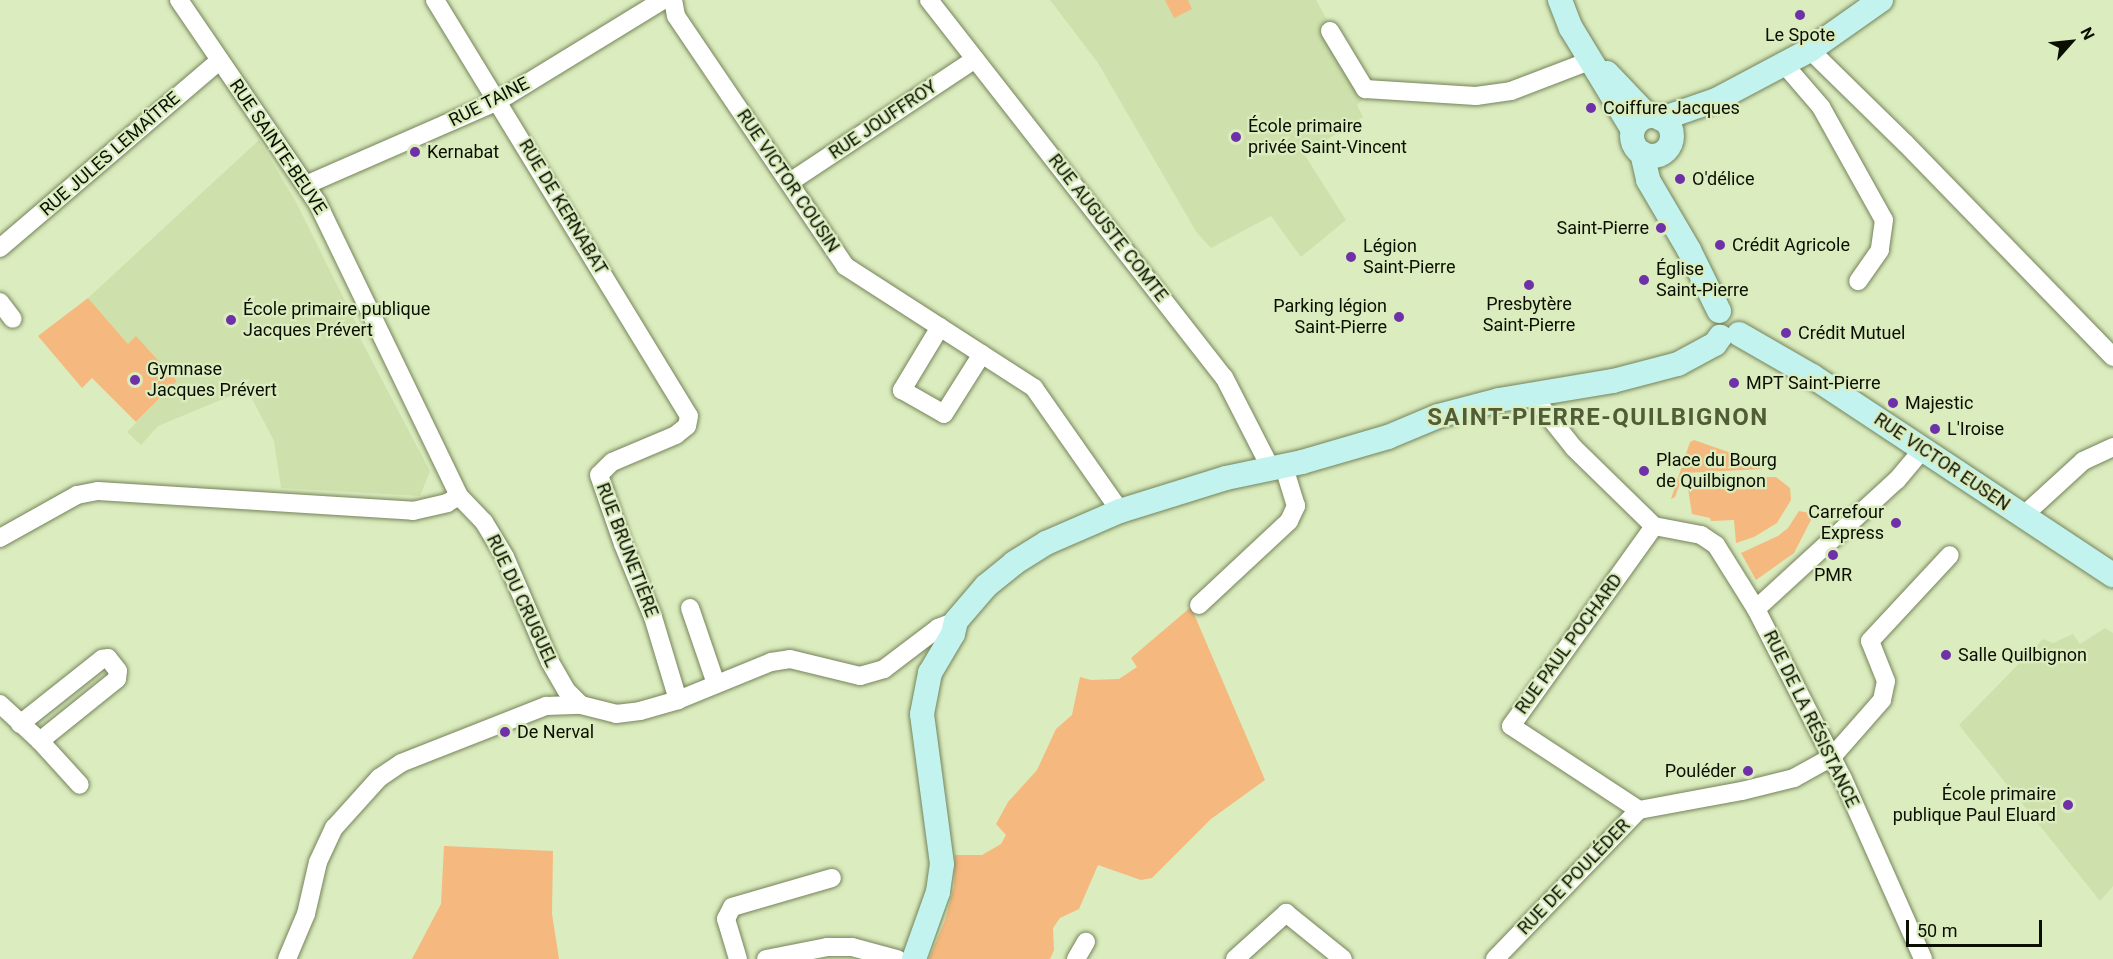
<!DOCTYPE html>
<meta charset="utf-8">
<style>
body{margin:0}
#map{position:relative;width:2113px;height:959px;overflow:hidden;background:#dbecbe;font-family:Roboto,sans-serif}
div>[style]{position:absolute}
.built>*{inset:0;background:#cee1ac}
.green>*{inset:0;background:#f5b87e}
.roads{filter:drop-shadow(0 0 2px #75835a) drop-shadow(0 0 2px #75835a)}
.street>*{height:18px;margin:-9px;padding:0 9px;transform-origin:9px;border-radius:9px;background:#fff}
.secondary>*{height:24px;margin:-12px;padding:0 12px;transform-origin:12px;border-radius:12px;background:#c2f3ee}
.secondary>.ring{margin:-12px;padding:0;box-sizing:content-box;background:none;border:24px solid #c2f3ee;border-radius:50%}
.dots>*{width:16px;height:16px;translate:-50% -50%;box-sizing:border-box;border:3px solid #dbecbe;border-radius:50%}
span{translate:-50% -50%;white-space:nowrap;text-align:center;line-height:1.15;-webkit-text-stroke:4.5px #dbecbe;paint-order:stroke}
.poi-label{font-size:18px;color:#0a0f02}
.left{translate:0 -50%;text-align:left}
.right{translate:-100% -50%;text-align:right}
.street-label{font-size:18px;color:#0a0f02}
.district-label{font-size:24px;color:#505d35;font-weight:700;letter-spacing:1.5px}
.north{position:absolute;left:2041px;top:12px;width:60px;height:60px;-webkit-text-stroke:4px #dbecbe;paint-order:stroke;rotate:63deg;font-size:16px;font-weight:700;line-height:24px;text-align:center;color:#0a0f02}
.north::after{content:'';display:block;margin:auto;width:21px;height:27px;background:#0a0f02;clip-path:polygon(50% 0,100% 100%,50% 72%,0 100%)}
.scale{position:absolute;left:1906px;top:920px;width:136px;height:27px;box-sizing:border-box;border:3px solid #0a0f02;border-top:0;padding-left:8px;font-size:18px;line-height:21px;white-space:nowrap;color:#0a0f02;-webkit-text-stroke:4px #dbecbe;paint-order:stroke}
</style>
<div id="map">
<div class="built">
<div style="clip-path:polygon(1050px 0,1316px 0,1330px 25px,1323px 32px,1365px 98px,1357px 105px,1363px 117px,1304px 154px,1346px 220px,1301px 257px,1271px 216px,1211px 248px,1197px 233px,1098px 63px)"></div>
<div style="clip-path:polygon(259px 140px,296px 202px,359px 329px,360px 338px,430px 471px,420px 496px,281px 488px,274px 441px,247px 389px,158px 426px,141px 445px,127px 432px,177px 381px,137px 337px,128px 344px,88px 298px)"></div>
<div style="clip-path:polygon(2105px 628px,2113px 633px,2113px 886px,2100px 901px,1959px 725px,2043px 639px,2053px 643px,2073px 634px,2080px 644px)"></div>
</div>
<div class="green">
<div style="clip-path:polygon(1165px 0,1188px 0,1192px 9px,1174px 18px)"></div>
<div style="clip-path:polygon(88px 298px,128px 344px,136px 336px,177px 381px,136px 422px,92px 378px,82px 388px,38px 336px)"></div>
<div style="clip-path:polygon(1694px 440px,1734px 454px,1733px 457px,1763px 469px,1684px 473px,1675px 497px,1671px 499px,1690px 442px)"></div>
<div style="clip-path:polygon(1776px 477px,1790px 488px,1791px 500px,1777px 523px,1754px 537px,1736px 543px,1734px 520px,1711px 521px,1710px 518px,1692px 514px,1688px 488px,1693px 487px,1692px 479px)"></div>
<div style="clip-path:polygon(1799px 511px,1814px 514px,1794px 553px,1756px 580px,1741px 553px,1778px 536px,1788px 528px)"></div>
<div style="clip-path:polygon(1191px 607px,1265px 780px,1211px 819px,1152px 878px,1141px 880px,1098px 865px,1079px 909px,1060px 918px,1053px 928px,1054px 950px,1050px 959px,929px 959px,945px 920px,954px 887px,955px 855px,982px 855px,1001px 844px,1006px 835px,996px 824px,1008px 802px,1037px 770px,1056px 729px,1072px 715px,1080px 677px,1091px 680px,1119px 679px,1137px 667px,1131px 658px)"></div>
<div style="clip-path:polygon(444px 846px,553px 851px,552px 914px,559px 959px,412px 959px,441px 904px)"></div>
</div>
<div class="roads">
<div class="street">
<div style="left:179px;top:0;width:245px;rotate:55.7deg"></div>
<div style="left:317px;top:202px;width:326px;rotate:64.2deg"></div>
<div style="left:459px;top:496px;width:36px;rotate:46deg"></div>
<div style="left:484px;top:522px;width:41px;rotate:59deg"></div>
<div style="left:505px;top:557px;width:114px;rotate:66.8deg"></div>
<div style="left:550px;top:662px;width:32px;rotate:60deg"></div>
<div style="left:566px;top:690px;width:21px;rotate:45deg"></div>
<div style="left:581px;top:705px;width:36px;rotate:14deg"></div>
<div style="left:616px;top:714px;width:24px;rotate:-7deg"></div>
<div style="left:640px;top:711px;width:40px;rotate:-16deg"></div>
<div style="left:678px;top:700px;width:100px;rotate:-22.2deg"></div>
<div style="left:771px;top:662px;width:19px;rotate:-9deg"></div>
<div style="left:790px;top:659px;width:72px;rotate:13.7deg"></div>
<div style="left:860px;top:676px;width:25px;rotate:-16deg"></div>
<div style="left:884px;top:669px;width:68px;rotate:-37.2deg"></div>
<div style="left:938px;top:628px;width:19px;rotate:-21deg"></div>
<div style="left:435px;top:0;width:487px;rotate:58.6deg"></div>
<div style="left:689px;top:416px;width:10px;rotate:101deg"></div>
<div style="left:687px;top:426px;width:14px;rotate:141deg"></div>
<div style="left:676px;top:435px;width:69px;rotate:157.1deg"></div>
<div style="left:612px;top:462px;width:18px;rotate:135deg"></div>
<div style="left:599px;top:475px;width:73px;rotate:70.8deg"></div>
<div style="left:623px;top:544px;width:79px;rotate:67.7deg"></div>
<div style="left:653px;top:617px;width:87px;rotate:73.2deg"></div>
<div style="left:673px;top:0;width:16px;rotate:79deg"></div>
<div style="left:676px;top:16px;width:302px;rotate:55.9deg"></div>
<div style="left:845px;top:266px;width:225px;rotate:32.8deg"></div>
<div style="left:1034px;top:388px;width:150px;rotate:55deg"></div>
<div style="left:929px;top:0;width:479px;rotate:52deg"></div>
<div style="left:1224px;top:377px;width:101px;rotate:62.9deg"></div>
<div style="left:1330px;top:31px;width:68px;rotate:58.9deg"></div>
<div style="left:1365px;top:89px;width:111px;rotate:3.6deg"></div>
<div style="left:1476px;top:96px;width:35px;rotate:-8deg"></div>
<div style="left:1511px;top:91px;width:87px;rotate:-20.9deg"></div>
<div style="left:1810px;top:50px;width:134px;rotate:44.4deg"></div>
<div style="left:1906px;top:144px;width:297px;rotate:45.8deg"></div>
<div style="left:1784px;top:64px;width:57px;rotate:49.3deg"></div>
<div style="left:1821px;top:107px;width:129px;rotate:60.9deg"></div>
<div style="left:1884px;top:220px;width:30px;rotate:98deg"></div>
<div style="left:1880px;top:250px;width:38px;rotate:125deg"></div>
<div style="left:790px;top:182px;width:222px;rotate:-33.6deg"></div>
<div style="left:306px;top:185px;width:210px;rotate:-23.6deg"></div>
<div style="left:498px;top:101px;width:193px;rotate:-31.5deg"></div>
<div style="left:0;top:248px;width:289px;rotate:-40.5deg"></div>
<div style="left:0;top:302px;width:21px;rotate:53deg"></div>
<div style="left:940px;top:327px;width:74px;rotate:121.1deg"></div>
<div style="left:902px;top:390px;width:48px;rotate:29.7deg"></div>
<div style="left:944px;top:414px;width:71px;rotate:-57.7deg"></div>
<div style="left:1531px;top:394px;width:69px;rotate:51.5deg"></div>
<div style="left:1574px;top:448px;width:112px;rotate:44.3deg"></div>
<div style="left:2023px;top:516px;width:81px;rotate:-42.5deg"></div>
<div style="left:2083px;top:461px;width:33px;rotate:-25deg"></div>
<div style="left:1654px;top:526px;width:48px;rotate:10.8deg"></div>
<div style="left:1701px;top:535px;width:18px;rotate:34deg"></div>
<div style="left:1716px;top:545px;width:75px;rotate:58deg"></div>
<div style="left:1756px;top:609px;width:191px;rotate:62.9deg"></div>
<div style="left:1843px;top:779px;width:197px;rotate:66deg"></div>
<div style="left:0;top:538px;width:88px;rotate:-29.2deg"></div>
<div style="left:77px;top:495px;width:21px;rotate:-11deg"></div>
<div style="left:98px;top:491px;width:316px;rotate:3.6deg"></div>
<div style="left:413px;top:511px;width:35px;rotate:-13deg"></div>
<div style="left:447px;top:503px;width:14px;rotate:-30deg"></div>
<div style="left:1199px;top:605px;width:123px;rotate:-43deg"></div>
<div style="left:1289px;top:521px;width:17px;rotate:-65deg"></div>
<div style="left:1296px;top:506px;width:44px;rotate:-107.2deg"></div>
<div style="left:690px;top:608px;width:80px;rotate:71.1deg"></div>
<div style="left:1756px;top:609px;width:191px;rotate:-42.5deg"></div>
<div style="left:1897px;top:480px;width:40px;rotate:-50deg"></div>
<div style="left:0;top:704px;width:54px;rotate:42.8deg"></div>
<div style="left:40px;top:741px;width:59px;rotate:47.7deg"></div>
<div style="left:20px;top:724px;width:105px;rotate:-38.4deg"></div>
<div style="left:102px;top:659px;width:6px;rotate:-9deg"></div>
<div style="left:108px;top:658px;width:16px;rotate:52deg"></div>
<div style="left:118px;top:671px;width:8px;rotate:97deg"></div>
<div style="left:117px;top:679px;width:99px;rotate:141.2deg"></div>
<div style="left:1639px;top:810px;width:153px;rotate:-146.7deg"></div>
<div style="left:1511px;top:726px;width:246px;rotate:-54.4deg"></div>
<div style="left:287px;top:959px;width:49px;rotate:-67.1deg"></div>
<div style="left:306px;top:914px;width:53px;rotate:-77deg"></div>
<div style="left:318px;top:862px;width:38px;rotate:-65deg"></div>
<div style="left:334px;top:828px;width:67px;rotate:-48deg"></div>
<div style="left:379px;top:778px;width:27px;rotate:-34deg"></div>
<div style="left:401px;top:763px;width:156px;rotate:-21.5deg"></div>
<div style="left:546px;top:706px;width:35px;rotate:-2deg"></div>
<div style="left:738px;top:959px;width:42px;rotate:-106.7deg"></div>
<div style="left:726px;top:919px;width:13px;rotate:-63deg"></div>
<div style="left:732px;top:907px;width:104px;rotate:-16.2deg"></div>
<div style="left:766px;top:959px;width:62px;rotate:-11.1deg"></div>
<div style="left:827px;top:947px;width:25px"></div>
<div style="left:852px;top:947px;width:47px;rotate:14.9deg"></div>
<div style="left:1076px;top:959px;width:20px;rotate:-60deg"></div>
<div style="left:1235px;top:959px;width:69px;rotate:-42deg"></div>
<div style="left:1286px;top:913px;width:73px;rotate:38.9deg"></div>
<div style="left:1495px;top:959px;width:207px;rotate:-46deg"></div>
<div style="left:1639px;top:810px;width:105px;rotate:-10.5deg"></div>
<div style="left:1742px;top:791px;width:54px;rotate:-14deg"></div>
<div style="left:1794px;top:778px;width:43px;rotate:-28.9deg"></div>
<div style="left:1832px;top:757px;width:76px;rotate:-48.7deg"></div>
<div style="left:1882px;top:700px;width:19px;rotate:-78deg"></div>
<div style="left:1886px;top:681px;width:43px;rotate:-111.8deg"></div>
<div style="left:1870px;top:641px;width:117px;rotate:-47.1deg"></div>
</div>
<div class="secondary">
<div style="left:1560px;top:0;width:30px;rotate:69deg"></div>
<div style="left:1571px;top:28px;width:119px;rotate:58.7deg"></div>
<div style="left:1607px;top:73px;width:59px;rotate:46.4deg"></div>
<div class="ring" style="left:1632px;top:116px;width:16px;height:16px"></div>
<div style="left:1661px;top:119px;width:58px;rotate:-19.1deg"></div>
<div style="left:1716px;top:100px;width:106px;rotate:-28deg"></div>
<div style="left:1810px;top:50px;width:87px;rotate:-35.2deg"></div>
<div style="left:1642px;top:153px;width:28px;rotate:77deg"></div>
<div style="left:1648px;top:180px;width:81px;rotate:59.6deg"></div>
<div style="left:1689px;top:250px;width:68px;rotate:63.8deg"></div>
<div style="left:1739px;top:334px;width:84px;rotate:29.9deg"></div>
<div style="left:1812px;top:376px;width:361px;rotate:33.5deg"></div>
<div style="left:914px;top:959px;width:71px;rotate:-70.3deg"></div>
<div style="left:938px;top:892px;width:28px;rotate:-82deg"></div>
<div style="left:942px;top:864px;width:151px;rotate:-97.6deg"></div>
<div style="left:922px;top:714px;width:42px;rotate:-79deg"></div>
<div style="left:930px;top:673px;width:45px;rotate:-59.5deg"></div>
<div style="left:953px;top:634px;width:13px;rotate:-77deg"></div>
<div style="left:956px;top:621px;width:46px;rotate:-49.4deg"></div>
<div style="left:986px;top:586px;width:36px;rotate:-39deg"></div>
<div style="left:1014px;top:563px;width:38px;rotate:-32deg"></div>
<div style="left:1046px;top:543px;width:81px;rotate:-23.4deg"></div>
<div style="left:1120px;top:511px;width:111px;rotate:-17.3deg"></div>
<div style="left:1226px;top:478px;width:78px;rotate:-11.9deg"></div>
<div style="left:1302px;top:462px;width:90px;rotate:-16.2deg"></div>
<div style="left:1388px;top:437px;width:54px;rotate:-22.8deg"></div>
<div style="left:1438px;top:416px;width:63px;rotate:-14.7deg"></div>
<div style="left:1499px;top:400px;width:116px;rotate:-9.5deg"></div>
<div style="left:1613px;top:381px;width:67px;rotate:-14.7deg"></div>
<div style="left:1678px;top:364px;width:42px;rotate:-28.4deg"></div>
<div style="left:1715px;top:344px;width:9px;rotate:-54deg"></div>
</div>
</div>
<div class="dots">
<div style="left:1800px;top:15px;background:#6f31a7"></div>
<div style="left:1591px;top:108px;background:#6f31a7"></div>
<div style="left:1236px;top:137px;background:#6f31a7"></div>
<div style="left:415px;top:152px;background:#6f31a7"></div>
<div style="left:1680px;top:179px;background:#6f31a7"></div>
<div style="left:1661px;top:228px;background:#6f31a7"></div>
<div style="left:1720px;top:245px;background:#6f31a7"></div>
<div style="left:1351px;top:257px;background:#6f31a7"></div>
<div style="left:1644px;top:280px;background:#6f31a7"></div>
<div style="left:1529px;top:285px;background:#6f31a7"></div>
<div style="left:1399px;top:317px;background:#6f31a7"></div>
<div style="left:231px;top:320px;background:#6f31a7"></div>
<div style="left:1786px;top:333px;background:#6f31a7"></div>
<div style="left:135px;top:380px;background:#6f31a7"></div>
<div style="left:1734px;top:383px;background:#6f31a7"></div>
<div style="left:1893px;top:403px;background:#6f31a7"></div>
<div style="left:1935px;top:429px;background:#6f31a7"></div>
<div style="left:1644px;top:471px;background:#6f31a7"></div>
<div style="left:1896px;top:523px;background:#6f31a7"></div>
<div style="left:1833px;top:555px;background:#6f31a7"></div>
<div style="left:1946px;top:655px;background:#6f31a7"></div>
<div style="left:505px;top:732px;background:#6f31a7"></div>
<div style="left:1748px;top:771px;background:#6f31a7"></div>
<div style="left:2068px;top:805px;background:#6f31a7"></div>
</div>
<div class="poi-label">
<span style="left:1800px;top:35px">Le Spote</span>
<span class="left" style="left:1603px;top:108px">Coiffure Jacques</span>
<span class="left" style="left:1248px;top:137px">École primaire<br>privée Saint-Vincent</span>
<span class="left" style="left:427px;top:152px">Kernabat</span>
<span class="left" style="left:1692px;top:179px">O'délice</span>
<span class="right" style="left:1649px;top:228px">Saint-Pierre</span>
<span class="left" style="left:1732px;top:245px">Crédit Agricole</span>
<span class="left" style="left:1363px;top:257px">Légion<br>Saint-Pierre</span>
<span class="left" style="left:1656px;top:280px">Église<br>Saint-Pierre</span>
<span style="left:1529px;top:315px">Presbytère<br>Saint-Pierre</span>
<span class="right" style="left:1387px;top:317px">Parking légion<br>Saint-Pierre</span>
<span class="left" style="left:243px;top:320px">École primaire publique<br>Jacques Prévert</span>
<span class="left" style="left:1798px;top:333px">Crédit Mutuel</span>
<span class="left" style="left:147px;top:380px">Gymnase<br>Jacques Prévert</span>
<span class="left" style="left:1746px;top:383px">MPT Saint-Pierre</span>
<span class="left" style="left:1905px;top:403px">Majestic</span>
<span class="left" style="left:1947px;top:429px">L'Iroise</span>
<span class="left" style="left:1656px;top:471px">Place du Bourg<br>de Quilbignon</span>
<span class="right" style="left:1884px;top:523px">Carrefour<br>Express</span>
<span style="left:1833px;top:575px">PMR</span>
<span class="left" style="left:1958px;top:655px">Salle Quilbignon</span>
<span class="left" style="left:517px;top:732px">De Nerval</span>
<span class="right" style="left:1736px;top:771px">Pouléder</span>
<span class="right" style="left:2056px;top:805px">École primaire<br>publique Paul Eluard</span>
</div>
<div class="street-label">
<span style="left:489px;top:102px;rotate:-27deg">RUE TAINE</span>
<span style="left:883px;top:120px;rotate:-34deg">RUE JOUFFROY</span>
<span style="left:278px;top:147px;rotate:56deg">RUE SAINTE-BEUVE</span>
<span style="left:110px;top:154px;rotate:-41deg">RUE JULES LEMAÎTRE</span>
<span style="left:788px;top:181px;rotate:56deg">RUE VICTOR COUSIN</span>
<span style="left:563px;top:207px;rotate:59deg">RUE DE KERNABAT</span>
<span style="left:1108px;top:228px;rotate:52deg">RUE AUGUSTE COMTE</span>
<span style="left:1942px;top:462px;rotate:34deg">RUE VICTOR EUSEN</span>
<span style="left:627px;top:550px;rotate:69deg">RUE BRUNETIÈRE</span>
<span style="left:522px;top:601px;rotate:65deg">RUE DU CRUGUEL</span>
<span style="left:1569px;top:644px;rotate:-54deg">RUE PAUL POCHARD</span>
<span style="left:1811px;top:719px;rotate:64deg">RUE DE LA RÉSISTANCE</span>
<span style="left:1574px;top:877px;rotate:-46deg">RUE DE POULÉDER</span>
</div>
<div class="district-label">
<span style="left:1598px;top:418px">SAINT-PIERRE-QUILBIGNON</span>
</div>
<div class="north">N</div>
<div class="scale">50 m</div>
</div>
